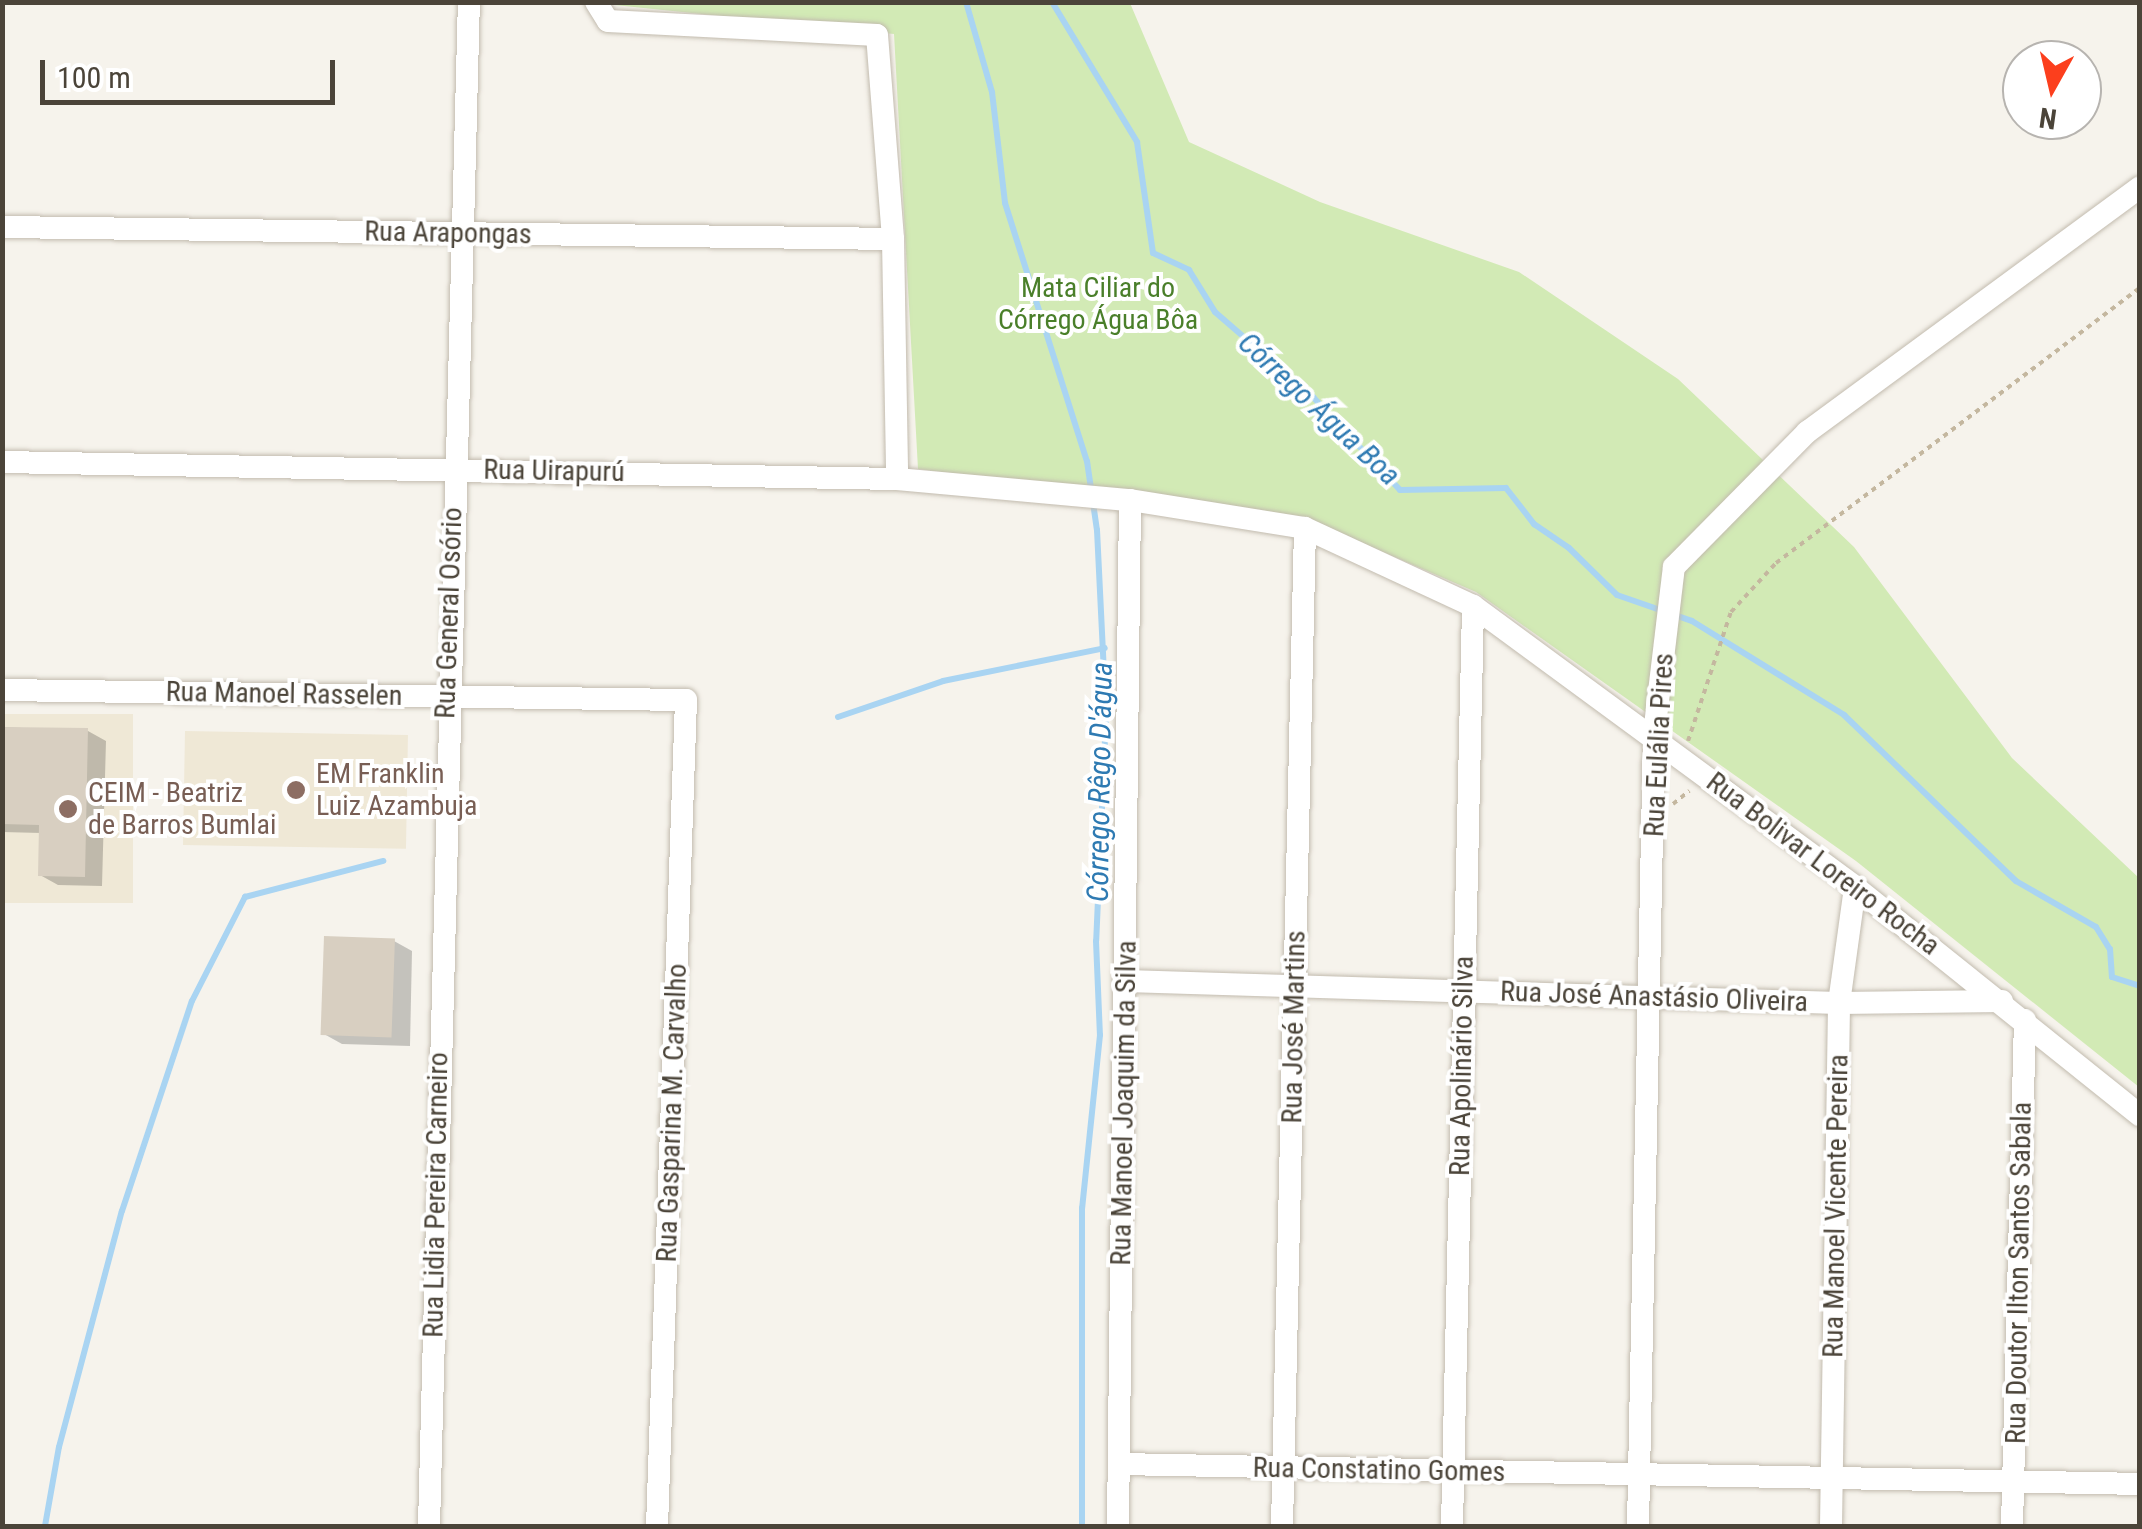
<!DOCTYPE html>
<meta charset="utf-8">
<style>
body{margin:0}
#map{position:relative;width:2142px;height:1529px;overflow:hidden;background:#f6f3ec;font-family:"Roboto Condensed",sans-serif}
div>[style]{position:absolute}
.education>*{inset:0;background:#efe8d6;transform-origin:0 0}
.green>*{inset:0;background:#d2eab5}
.shadow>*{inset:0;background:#0003}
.stream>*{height:6px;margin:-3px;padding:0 3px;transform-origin:3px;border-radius:3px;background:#a9d4f2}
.building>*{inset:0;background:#d8cfc1;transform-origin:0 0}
.path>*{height:4px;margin-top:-2px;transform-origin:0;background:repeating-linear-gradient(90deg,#c4b79f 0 5px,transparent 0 10px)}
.roads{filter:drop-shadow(0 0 2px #c2bbae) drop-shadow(0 0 2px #c2bbae)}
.minor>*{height:22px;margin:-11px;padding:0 11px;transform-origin:11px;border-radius:11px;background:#fff}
.dots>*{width:28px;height:28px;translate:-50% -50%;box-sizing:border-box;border:5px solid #fff;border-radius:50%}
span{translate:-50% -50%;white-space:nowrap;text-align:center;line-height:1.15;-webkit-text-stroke:8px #fff;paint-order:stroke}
.street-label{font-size:28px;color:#4b4439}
.park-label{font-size:28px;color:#4a7f2a}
.education-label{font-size:28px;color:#785e54}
.left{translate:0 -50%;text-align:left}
.water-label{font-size:30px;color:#2e7ab2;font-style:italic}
.frame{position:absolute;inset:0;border:5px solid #4b4439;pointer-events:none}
.north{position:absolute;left:2002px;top:40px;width:100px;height:100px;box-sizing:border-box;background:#fff;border:2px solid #b7b4b0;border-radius:50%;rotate:188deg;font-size:28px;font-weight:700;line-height:40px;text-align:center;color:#4b4439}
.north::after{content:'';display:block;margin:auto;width:35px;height:45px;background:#fc3f1d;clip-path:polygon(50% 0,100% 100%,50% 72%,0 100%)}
.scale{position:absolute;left:40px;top:60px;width:295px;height:45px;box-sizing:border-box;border:5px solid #4b4439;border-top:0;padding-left:12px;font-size:30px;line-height:35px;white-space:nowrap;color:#4b4439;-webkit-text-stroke:8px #fff;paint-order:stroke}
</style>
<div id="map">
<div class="education">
<div style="left:3px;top:714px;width:130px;height:189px"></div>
<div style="left:185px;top:731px;width:223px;height:114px;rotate:1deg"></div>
</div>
<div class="green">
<div style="clip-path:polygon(1130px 3px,1189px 142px,1320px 202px,1519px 272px,1678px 379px,1854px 547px,2012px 758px,2139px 878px,2139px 1087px,1856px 861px,1476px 592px,1304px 518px,918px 469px,894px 34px,605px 4px)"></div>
</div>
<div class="shadow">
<div style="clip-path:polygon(2px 727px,88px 731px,106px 741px,102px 886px,58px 885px,40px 875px,41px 833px,2px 832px)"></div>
<div style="clip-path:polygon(394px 941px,412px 951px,410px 1046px,342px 1044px,324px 1034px)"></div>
</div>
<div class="stream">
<div style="left:966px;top:2px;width:94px;rotate:73.9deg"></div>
<div style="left:992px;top:92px;width:112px;rotate:83.3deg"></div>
<div style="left:1005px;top:203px;width:271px;rotate:72.4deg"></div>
<div style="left:1087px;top:461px;width:70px;rotate:81.8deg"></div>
<div style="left:1097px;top:530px;width:186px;rotate:87.2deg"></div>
<div style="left:1106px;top:716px;width:225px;rotate:92.5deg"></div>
<div style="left:1096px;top:941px;width:94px;rotate:87.6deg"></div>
<div style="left:1100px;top:1035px;width:174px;rotate:95.9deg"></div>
<div style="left:1082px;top:1208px;width:318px;rotate:90deg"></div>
<div style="left:1052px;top:2px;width:164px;rotate:58.7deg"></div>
<div style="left:1137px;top:142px;width:112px;rotate:81.8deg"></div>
<div style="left:1153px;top:253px;width:40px;rotate:25deg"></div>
<div style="left:1189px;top:270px;width:49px;rotate:58.2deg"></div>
<div style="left:1215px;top:312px;width:130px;rotate:40.9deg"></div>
<div style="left:1313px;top:397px;width:127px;rotate:46.9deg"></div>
<div style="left:1400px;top:490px;width:106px;rotate:-1.1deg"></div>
<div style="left:1506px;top:488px;width:46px;rotate:52.1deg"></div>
<div style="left:1534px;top:524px;width:42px;rotate:34.4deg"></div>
<div style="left:1569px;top:548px;width:67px;rotate:44.4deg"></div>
<div style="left:1617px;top:595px;width:79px;rotate:19.1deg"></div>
<div style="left:1692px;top:621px;width:179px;rotate:31.7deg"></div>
<div style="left:1844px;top:715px;width:239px;rotate:44deg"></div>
<div style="left:2016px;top:881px;width:92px;rotate:29.9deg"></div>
<div style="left:2096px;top:927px;width:26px;rotate:58deg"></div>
<div style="left:2110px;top:949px;width:28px;rotate:86deg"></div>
<div style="left:2112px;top:977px;width:29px;rotate:18deg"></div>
<div style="left:838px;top:717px;width:111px;rotate:-18.9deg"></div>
<div style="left:943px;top:681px;width:165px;rotate:-11.5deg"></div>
<div style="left:45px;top:1526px;width:80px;rotate:-80deg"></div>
<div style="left:59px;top:1447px;width:244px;rotate:-75.1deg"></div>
<div style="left:122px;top:1211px;width:221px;rotate:-71.6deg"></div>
<div style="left:192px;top:1001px;width:117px;rotate:-63deg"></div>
<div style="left:245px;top:897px;width:143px;rotate:-14.6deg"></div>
</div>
<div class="building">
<div style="clip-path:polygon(2px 727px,88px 728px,85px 877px,38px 876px,39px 825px,2px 824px)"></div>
<div style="left:324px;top:936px;width:71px;height:99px;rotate:2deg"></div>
</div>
<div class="path">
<div style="left:1688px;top:741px;width:136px;rotate:-71.6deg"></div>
<div style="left:1731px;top:612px;width:67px;rotate:-47.4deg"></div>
<div style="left:1776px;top:563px;width:456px;rotate:-37.1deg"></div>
<div style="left:1673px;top:804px;width:21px;rotate:-39deg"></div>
</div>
<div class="roads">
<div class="minor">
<div style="left:596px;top:2px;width:22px;rotate:58deg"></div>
<div style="left:608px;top:21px;width:269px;rotate:3deg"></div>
<div style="left:877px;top:35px;width:205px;rotate:85.5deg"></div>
<div style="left:893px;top:239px;width:240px;rotate:89deg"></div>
<div style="left:2px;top:227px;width:891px;rotate:0.77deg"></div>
<div style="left:2px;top:462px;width:895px;rotate:1.09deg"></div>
<div style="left:897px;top:479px;width:234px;rotate:5.2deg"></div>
<div style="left:1130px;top:500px;width:177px;rotate:9.1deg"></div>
<div style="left:1305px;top:528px;width:185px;rotate:24.9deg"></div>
<div style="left:1473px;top:606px;width:474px;rotate:36.3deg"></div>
<div style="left:1855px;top:887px;width:365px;rotate:38.7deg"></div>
<div style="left:2px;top:690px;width:684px;rotate:0.84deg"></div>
<div style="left:686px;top:700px;width:827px;rotate:92.01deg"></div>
<div style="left:1126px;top:981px;width:713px;rotate:1.77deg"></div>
<div style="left:1839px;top:1003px;width:163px;rotate:-0.7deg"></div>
<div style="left:1119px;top:1464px;width:1021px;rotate:1.12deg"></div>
<div style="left:429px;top:1526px;width:1525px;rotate:-88.5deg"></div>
<div style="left:1118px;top:1526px;width:1026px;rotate:-89.33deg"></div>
<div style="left:1282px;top:1526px;width:998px;rotate:-88.68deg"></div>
<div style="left:1452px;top:1526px;width:920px;rotate:-88.69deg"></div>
<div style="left:1638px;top:1526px;width:792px;rotate:-88.84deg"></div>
<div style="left:1654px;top:734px;width:168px;rotate:-83.2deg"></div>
<div style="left:1674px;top:567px;width:190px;rotate:-45.4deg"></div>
<div style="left:1807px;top:432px;width:413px;rotate:-36.3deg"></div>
<div style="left:1831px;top:1526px;width:523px;rotate:-89.12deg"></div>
<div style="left:1839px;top:1003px;width:117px;rotate:-82.1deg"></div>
<div style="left:2012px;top:1526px;width:506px;rotate:-88.53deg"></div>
</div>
</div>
<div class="dots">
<div style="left:296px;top:790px;background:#8d6e63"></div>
<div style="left:68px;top:809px;background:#8d6e63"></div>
</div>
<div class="street-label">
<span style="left:448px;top:233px;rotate:1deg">Rua Arapongas</span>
<span style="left:554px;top:471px;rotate:1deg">Rua Uirapurú</span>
<span style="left:449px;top:613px;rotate:-88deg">Rua General Osório</span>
<span style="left:284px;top:694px;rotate:1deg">Rua Manoel Rasselen</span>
<span style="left:1659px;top:745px;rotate:-87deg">Rua Eulália Pires</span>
<span style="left:1823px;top:864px;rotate:37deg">Rua Bolivar Loreiro Rocha</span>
<span style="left:1654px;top:997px;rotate:2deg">Rua José Anastásio Oliveira</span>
<span style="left:1294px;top:1027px;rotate:-89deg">Rua José Martins</span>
<span style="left:1462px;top:1066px;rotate:-89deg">Rua Apolinário Silva</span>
<span style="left:1124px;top:1103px;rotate:-89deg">Rua Manoel Joaquim da Silva</span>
<span style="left:672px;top:1113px;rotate:-88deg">Rua Gasparina M. Carvalho</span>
<span style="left:436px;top:1195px;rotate:-89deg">Rua Lidia Pereira Carneiro</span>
<span style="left:1836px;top:1206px;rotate:-89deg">Rua Manoel Vicente Pereira</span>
<span style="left:2019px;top:1273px;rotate:-89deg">Rua Doutor Ilton Santos Sabala</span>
<span style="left:1379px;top:1470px;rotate:1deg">Rua Constatino Gomes</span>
</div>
<div class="park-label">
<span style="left:1098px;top:304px">Mata Ciliar do<br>Córrego Água Bôa</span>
</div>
<div class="education-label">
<span class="left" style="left:316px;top:790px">EM Franklin<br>Luiz Azambuja</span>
<span class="left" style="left:88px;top:809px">CEIM - Beatriz<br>de Barros Bumlai</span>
</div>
<div class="water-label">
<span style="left:1319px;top:409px;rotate:43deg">Córrego Água Boa</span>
<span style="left:1100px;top:782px;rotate:-89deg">Córrego Rêgo D'água</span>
</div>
<div class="frame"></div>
<div class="north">N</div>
<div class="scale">100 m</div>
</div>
